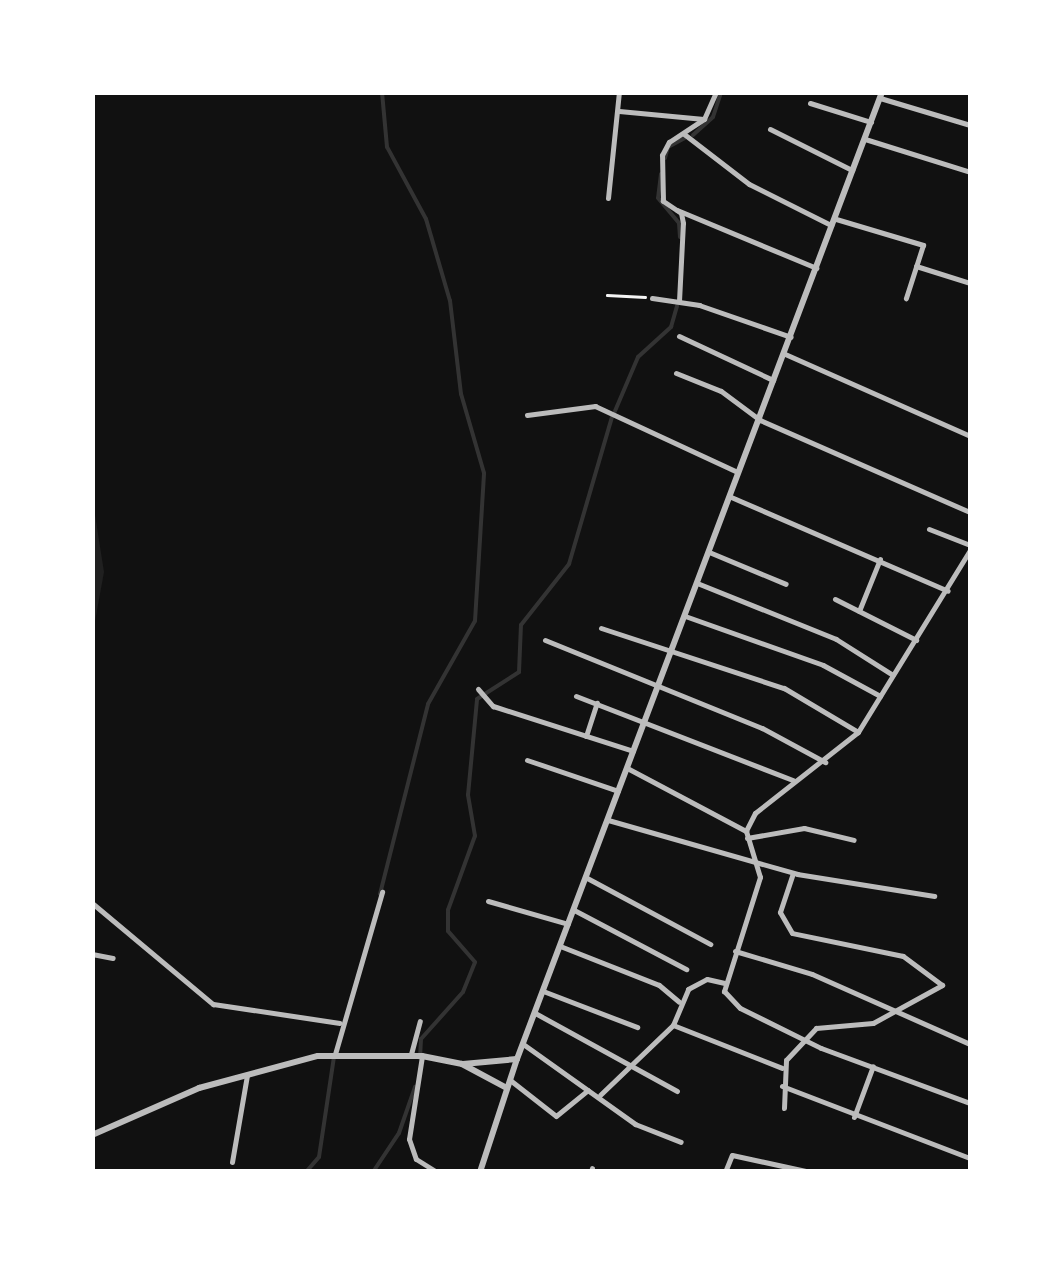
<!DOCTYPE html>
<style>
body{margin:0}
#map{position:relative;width:1063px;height:1264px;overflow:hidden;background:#111;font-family:"Playfair Display",serif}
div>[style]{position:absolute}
.green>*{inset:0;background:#202020}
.stream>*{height:4px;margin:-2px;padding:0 2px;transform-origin:2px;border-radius:2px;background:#333}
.path>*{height:2.5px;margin:-1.25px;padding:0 1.25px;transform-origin:1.25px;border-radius:1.25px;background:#f5f5f5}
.minor>*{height:5px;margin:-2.5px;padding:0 2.5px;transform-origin:2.5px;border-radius:2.5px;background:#bcbcbc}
.tertiary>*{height:6px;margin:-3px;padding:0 3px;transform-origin:3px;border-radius:3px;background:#bcbcbc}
span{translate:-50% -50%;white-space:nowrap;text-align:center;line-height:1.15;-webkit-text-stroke:8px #fff;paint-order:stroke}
.frame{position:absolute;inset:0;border:95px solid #fff;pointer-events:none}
</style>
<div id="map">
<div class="green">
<div style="clip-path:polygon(92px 496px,104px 572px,93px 632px,92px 632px)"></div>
</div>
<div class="stream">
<div style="left:693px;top:135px;width:27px;rotate:-42deg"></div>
<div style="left:713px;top:117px;width:26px;rotate:-72deg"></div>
<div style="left:665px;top:158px;width:11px;rotate:-75deg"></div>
<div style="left:668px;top:147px;width:19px;rotate:-28deg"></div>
<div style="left:661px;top:174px;width:24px;rotate:97deg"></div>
<div style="left:658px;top:198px;width:33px;rotate:50deg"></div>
<div style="left:679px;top:223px;width:14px;rotate:86deg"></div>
<div style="left:615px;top:411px;width:59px;rotate:-66.9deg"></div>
<div style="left:638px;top:357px;width:45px;rotate:-42.3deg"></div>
<div style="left:671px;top:327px;width:22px;rotate:-74deg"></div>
<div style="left:380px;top:894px;width:196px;rotate:-75.8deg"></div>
<div style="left:428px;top:704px;width:95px;rotate:-60.5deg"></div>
<div style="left:475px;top:621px;width:148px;rotate:-86.5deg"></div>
<div style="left:484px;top:473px;width:82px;rotate:-106.2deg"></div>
<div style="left:461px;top:394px;width:94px;rotate:-96.7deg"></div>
<div style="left:450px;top:301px;width:85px;rotate:-106.3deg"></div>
<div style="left:426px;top:219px;width:82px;rotate:-118.4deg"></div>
<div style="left:387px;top:147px;width:55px;rotate:-95.2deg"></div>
<div style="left:420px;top:1058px;width:19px;rotate:-87deg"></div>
<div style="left:421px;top:1039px;width:63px;rotate:-48.2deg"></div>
<div style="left:463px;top:992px;width:32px;rotate:-68deg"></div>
<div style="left:475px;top:962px;width:41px;rotate:-131.1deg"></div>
<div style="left:448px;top:931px;width:21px;rotate:-90deg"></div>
<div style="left:448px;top:910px;width:79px;rotate:-70deg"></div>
<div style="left:475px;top:836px;width:42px;rotate:-99.7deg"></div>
<div style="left:468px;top:795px;width:96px;rotate:-84.6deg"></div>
<div style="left:477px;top:699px;width:50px;rotate:-32.7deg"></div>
<div style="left:519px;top:672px;width:47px;rotate:-87.6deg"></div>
<div style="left:521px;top:625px;width:78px;rotate:-51.8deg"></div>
<div style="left:569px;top:564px;width:153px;rotate:-73.7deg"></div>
<div style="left:306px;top:1172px;width:20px;rotate:-49deg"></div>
<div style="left:319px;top:1157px;width:101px;rotate:-81.5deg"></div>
<div style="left:373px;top:1172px;width:47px;rotate:-56.3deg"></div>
<div style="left:399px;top:1133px;width:49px;rotate:-70.8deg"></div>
</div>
<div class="path">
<div style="left:607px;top:295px;width:38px;rotate:3deg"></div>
</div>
<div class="minor">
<div style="left:880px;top:98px;width:94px;rotate:16.7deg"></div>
<div style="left:810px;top:103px;width:64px;rotate:17.3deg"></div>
<div style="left:619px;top:111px;width:85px;rotate:5.4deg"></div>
<div style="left:770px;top:129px;width:92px;rotate:26.6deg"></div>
<div style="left:684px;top:134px;width:82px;rotate:37.6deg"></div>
<div style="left:749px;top:184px;width:92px;rotate:26.6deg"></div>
<div style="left:865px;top:139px;width:110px;rotate:17.4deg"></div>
<div style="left:608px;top:198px;width:107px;rotate:-84.1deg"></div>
<div style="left:677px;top:210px;width:151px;rotate:22.6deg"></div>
<div style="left:836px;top:219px;width:91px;rotate:16.6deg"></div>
<div style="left:923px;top:245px;width:56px;rotate:107.8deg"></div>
<div style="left:916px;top:266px;width:57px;rotate:17.5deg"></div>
<div style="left:652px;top:298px;width:48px;rotate:8.5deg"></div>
<div style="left:699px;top:305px;width:97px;rotate:19.2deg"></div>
<div style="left:679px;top:301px;width:78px;rotate:-87.1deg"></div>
<div style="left:683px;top:223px;width:10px;rotate:-101deg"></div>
<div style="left:681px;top:213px;width:22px;rotate:-146deg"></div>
<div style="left:663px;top:201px;width:46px;rotate:-91.2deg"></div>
<div style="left:662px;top:155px;width:15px;rotate:-62deg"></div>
<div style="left:669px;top:142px;width:42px;rotate:-33.3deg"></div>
<div style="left:704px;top:119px;width:30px;rotate:-66deg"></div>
<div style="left:679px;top:336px;width:104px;rotate:25.1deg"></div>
<div style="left:785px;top:354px;width:202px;rotate:23.9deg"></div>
<div style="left:676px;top:373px;width:48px;rotate:21.8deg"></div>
<div style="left:721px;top:391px;width:49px;rotate:36.6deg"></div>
<div style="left:760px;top:420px;width:229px;rotate:23.7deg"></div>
<div style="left:527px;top:415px;width:69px;rotate:-7.5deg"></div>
<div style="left:595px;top:406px;width:157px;rotate:24.9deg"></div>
<div style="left:731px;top:497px;width:236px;rotate:23.4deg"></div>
<div style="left:929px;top:529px;width:44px;rotate:21.3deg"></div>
<div style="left:970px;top:550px;width:214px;rotate:121.6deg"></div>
<div style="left:858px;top:732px;width:131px;rotate:141.8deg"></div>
<div style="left:755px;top:813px;width:20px;rotate:117deg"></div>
<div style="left:746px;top:831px;width:48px;rotate:73.1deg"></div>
<div style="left:760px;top:877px;width:120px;rotate:107.5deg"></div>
<div style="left:724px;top:991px;width:23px;rotate:47deg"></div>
<div style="left:740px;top:1008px;width:90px;rotate:26.3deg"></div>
<div style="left:821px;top:1048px;width:159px;rotate:20.3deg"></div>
<div style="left:709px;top:552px;width:83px;rotate:22.6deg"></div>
<div style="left:697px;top:583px;width:150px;rotate:21.9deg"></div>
<div style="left:836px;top:639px;width:67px;rotate:32.3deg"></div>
<div style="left:835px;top:599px;width:91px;rotate:26.8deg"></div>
<div style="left:859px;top:611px;width:56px;rotate:-68deg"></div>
<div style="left:685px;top:616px;width:146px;rotate:19.5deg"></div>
<div style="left:823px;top:665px;width:65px;rotate:28.5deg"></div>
<div style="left:601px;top:628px;width:193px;rotate:18.2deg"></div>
<div style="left:784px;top:688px;width:86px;rotate:30.7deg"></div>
<div style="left:545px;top:640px;width:234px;rotate:22.1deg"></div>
<div style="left:762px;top:728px;width:72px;rotate:28.4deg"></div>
<div style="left:478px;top:689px;width:23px;rotate:49deg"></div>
<div style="left:493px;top:706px;width:147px;rotate:17.8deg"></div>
<div style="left:576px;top:696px;width:233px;rotate:21.2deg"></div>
<div style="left:586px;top:736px;width:35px;rotate:-72deg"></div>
<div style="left:527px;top:760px;width:96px;rotate:18.8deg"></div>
<div style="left:627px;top:768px;width:135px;rotate:27.9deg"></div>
<div style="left:608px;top:820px;width:197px;rotate:15.9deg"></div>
<div style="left:797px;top:874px;width:139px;rotate:9.1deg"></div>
<div style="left:747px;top:838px;width:58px;rotate:-10deg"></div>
<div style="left:804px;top:828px;width:51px;rotate:13.5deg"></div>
<div style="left:587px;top:878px;width:140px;rotate:28.2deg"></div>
<div style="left:488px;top:901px;width:83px;rotate:16deg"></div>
<div style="left:92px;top:903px;width:158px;rotate:39.9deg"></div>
<div style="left:213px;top:1004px;width:128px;rotate:8.5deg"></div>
<div style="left:574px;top:910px;width:127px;rotate:27.8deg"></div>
<div style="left:560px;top:946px;width:106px;rotate:21.5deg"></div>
<div style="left:659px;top:985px;width:26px;rotate:40deg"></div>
<div style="left:735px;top:951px;width:80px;rotate:16.6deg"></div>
<div style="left:812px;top:974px;width:173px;rotate:23.9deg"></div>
<div style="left:92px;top:954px;width:21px;rotate:11deg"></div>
<div style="left:543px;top:991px;width:101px;rotate:21deg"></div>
<div style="left:535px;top:1013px;width:162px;rotate:28.8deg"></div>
<div style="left:673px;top:1025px;width:117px;rotate:21.5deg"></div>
<div style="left:523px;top:1044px;width:138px;rotate:35.5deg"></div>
<div style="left:635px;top:1124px;width:49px;rotate:21.4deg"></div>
<div style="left:335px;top:1054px;width:169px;rotate:-73.8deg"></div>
<div style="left:411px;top:1054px;width:34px;rotate:-75deg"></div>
<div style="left:422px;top:1056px;width:84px;rotate:98.9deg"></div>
<div style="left:409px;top:1139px;width:21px;rotate:71deg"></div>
<div style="left:416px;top:1159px;width:25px;rotate:32deg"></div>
<div style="left:510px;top:1080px;width:58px;rotate:38deg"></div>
<div style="left:556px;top:1116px;width:41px;rotate:-39.1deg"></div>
<div style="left:782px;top:1086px;width:201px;rotate:21deg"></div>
<div style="left:600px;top:1095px;width:101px;rotate:-43.8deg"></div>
<div style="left:673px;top:1025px;width:39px;rotate:-67deg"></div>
<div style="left:688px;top:989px;width:21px;rotate:-28deg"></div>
<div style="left:707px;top:979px;width:18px;rotate:13deg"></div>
<div style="left:784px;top:1108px;width:48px;rotate:-87.6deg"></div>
<div style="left:786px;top:1060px;width:44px;rotate:-46.8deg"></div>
<div style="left:816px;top:1028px;width:57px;rotate:-5deg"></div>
<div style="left:873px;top:1023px;width:79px;rotate:-28.8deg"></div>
<div style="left:942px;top:985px;width:49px;rotate:-143.4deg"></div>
<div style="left:903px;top:956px;width:113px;rotate:-168.3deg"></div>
<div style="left:792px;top:933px;width:24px;rotate:-120deg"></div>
<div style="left:780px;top:912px;width:41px;rotate:-71.6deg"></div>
<div style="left:854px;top:1117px;width:54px;rotate:-69.6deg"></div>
<div style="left:232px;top:1162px;width:88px;rotate:-80.2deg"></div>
<div style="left:591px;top:1172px;width:4px;rotate:-76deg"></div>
<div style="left:725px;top:1172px;width:18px;rotate:-68deg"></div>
<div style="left:732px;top:1155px;width:80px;rotate:12.3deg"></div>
</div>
<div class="tertiary">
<div style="left:463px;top:1064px;width:54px;rotate:-5.3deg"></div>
<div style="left:92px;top:1135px;width:117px;rotate:-23.7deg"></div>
<div style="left:199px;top:1088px;width:123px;rotate:-15.1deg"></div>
<div style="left:318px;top:1056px;width:104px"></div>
<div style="left:422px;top:1056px;width:41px;rotate:11.3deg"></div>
<div style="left:462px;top:1064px;width:51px;rotate:28.1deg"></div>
<div style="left:480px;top:1172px;width:119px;rotate:-71.9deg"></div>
<div style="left:517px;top:1059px;width:1034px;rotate:-69.32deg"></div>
</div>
<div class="frame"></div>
</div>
